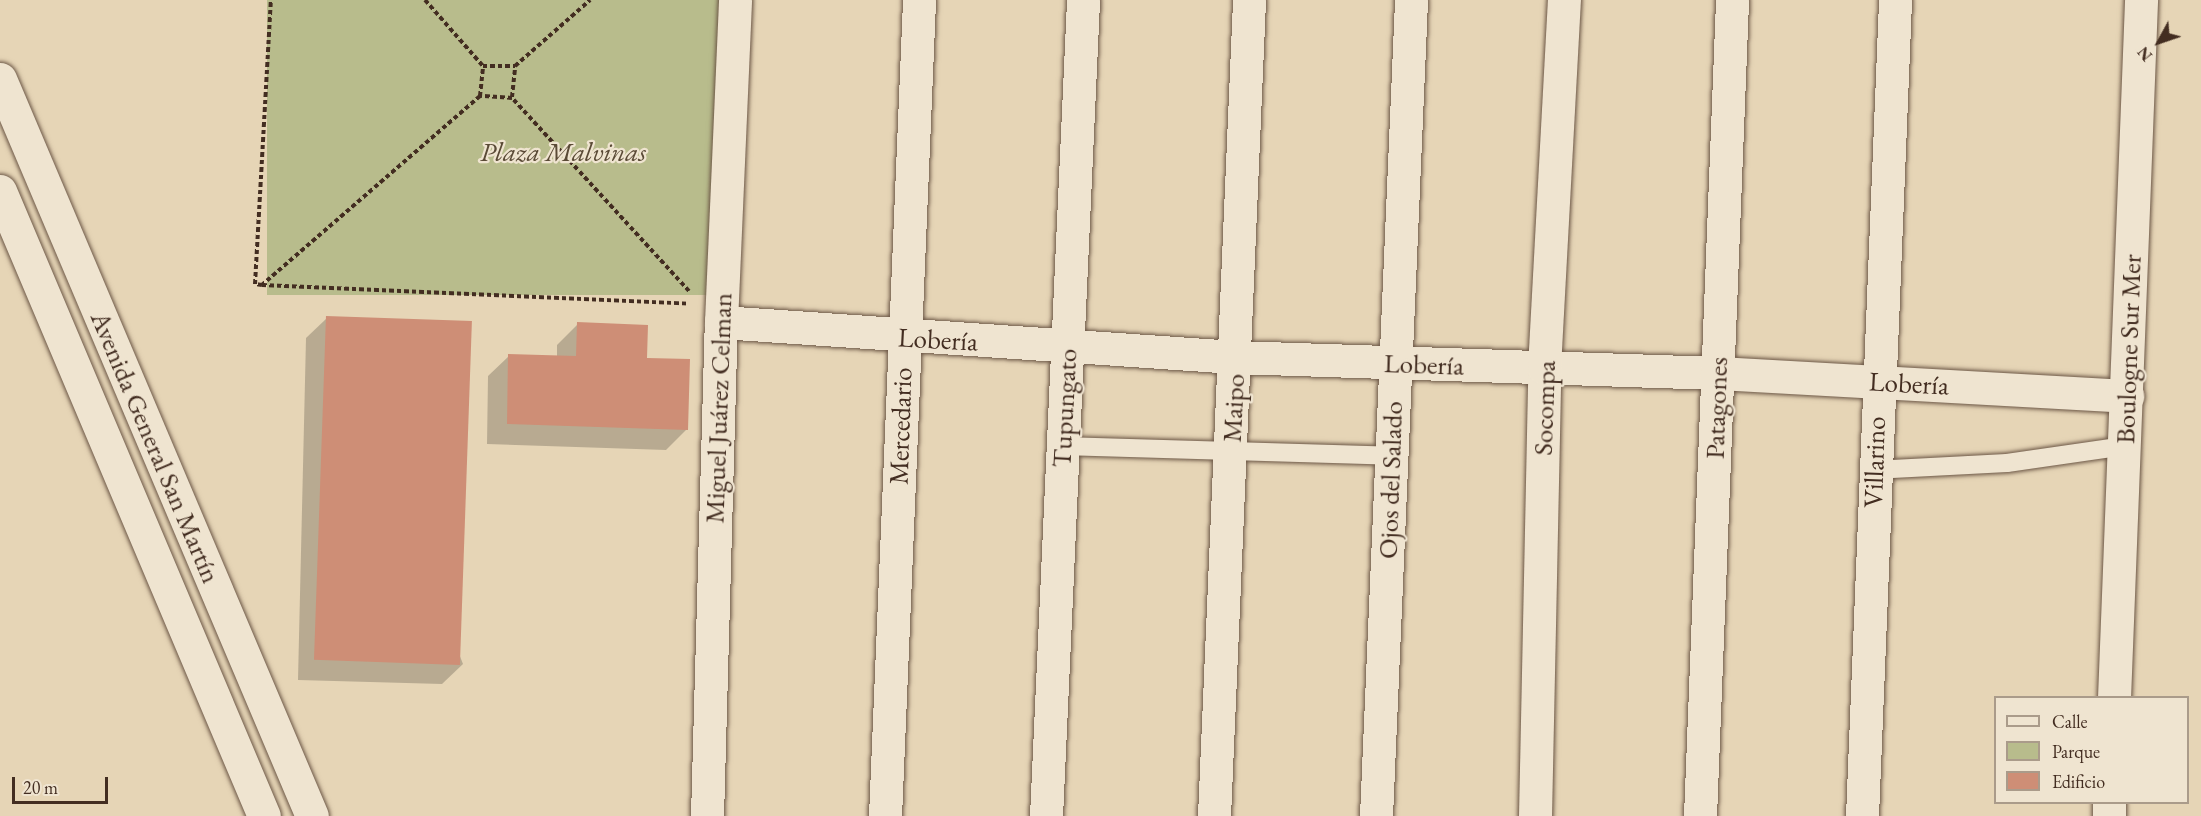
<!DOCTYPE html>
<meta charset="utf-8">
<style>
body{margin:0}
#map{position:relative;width:2201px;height:816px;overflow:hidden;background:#e6d5b6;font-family:"EB Garamond",serif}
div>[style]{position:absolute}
.green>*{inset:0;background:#b8bc8c;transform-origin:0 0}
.shadow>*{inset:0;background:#0003}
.building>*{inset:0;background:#ce8e76;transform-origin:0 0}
.path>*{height:4px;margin-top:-2px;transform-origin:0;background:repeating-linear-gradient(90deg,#432d21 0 4.5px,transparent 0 7.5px)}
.roads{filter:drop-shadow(0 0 2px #6c5746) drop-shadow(0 0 2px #6c5746)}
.service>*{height:18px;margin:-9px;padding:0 9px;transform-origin:9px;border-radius:9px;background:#efe4d0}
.minor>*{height:33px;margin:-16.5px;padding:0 16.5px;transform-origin:16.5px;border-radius:16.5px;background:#efe4d0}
.tertiary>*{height:33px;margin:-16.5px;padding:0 16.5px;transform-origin:16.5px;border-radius:16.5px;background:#efe4d0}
span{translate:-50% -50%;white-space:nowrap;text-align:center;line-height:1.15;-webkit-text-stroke:4.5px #efe4d0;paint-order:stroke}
.park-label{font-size:27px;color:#5a4a36;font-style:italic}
.street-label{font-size:27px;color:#432d21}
.legend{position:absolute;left:1994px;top:696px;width:195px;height:108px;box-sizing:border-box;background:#efe4d0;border:2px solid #aa9b8a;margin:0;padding:8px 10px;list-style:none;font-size:18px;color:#432d21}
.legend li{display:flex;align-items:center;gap:12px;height:30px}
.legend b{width:30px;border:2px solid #aa9b8a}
.north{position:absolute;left:2129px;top:12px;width:60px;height:60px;-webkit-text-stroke:4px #efe4d0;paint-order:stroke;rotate:230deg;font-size:16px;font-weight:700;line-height:24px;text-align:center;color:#432d21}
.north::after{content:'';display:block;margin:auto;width:21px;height:27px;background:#432d21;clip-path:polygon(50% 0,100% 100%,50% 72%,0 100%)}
.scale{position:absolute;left:12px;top:777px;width:96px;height:27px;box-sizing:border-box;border:3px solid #432d21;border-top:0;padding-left:8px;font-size:18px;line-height:21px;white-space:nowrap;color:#432d21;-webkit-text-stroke:4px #efe4d0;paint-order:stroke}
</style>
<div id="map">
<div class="green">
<div style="left:267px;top:0;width:454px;height:295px"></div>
</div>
<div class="shadow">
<div style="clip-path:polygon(327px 318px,463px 664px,442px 684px,298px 680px,306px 338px)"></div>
<div style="clip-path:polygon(578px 324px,646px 360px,687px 429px,666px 450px,487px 444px,488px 376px,509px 356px,557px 357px,557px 345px)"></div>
</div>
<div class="building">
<div style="left:326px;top:316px;width:146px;height:344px;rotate:2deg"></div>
<div style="clip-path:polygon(577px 322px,648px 325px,647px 358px,690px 359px,688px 430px,507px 424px,508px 354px,576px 356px)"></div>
</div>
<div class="path">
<div style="left:425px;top:0;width:88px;rotate:48.7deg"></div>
<div style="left:480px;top:96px;width:30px;rotate:-84deg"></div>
<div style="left:483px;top:66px;width:32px"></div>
<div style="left:512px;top:97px;width:31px;rotate:-84deg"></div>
<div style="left:515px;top:66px;width:100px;rotate:-41.3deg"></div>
<div style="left:262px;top:285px;width:7px;rotate:-172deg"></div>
<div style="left:255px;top:284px;width:284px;rotate:-86.8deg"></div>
<div style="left:689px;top:291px;width:262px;rotate:-132.5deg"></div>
<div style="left:512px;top:98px;width:32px;rotate:-176deg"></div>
<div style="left:480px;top:96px;width:289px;rotate:139.1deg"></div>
<div style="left:262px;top:285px;width:427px;rotate:2.5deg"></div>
</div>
<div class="roads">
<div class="service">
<div style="left:1062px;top:446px;width:330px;rotate:1.7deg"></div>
<div style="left:1873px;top:470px;width:134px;rotate:-3deg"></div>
<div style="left:2007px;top:463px;width:119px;rotate:-8.2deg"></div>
</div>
<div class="minor">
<div style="left:721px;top:322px;width:515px;rotate:3.9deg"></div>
<div style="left:1235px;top:357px;width:482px;rotate:1.9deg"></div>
<div style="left:1717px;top:373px;width:411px;rotate:3.2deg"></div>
<div style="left:707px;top:816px;width:494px;rotate:-88.4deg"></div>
<div style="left:721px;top:322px;width:322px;rotate:-87.5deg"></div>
<div style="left:885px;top:816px;width:817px;rotate:-87.61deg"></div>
<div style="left:1046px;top:816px;width:817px;rotate:-87.4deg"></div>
<div style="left:1214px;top:816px;width:817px;rotate:-87.54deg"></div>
<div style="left:1376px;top:816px;width:817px;rotate:-87.54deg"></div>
<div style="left:1535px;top:816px;width:448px;rotate:-88.8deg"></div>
<div style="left:1544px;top:368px;width:369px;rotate:-86.9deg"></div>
<div style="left:1700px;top:816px;width:817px;rotate:-87.75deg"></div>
<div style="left:1862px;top:816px;width:817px;rotate:-87.68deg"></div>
</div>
<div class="tertiary">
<div style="left:0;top:79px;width:800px;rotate:67.06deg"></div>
<div style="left:0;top:191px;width:678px;rotate:67.1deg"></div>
<div style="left:2114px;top:698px;width:699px;rotate:-87.78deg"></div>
<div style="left:2109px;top:816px;width:14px;rotate:-90deg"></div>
</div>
</div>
<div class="park-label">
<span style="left:563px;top:152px">Plaza Malvinas</span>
</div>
<div class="street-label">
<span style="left:938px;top:339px;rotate:3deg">Lobería</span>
<span style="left:2128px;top:349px;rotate:-88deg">Boulogne Sur Mer</span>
<span style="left:1424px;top:364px;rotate:2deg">Lobería</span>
<span style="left:1909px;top:383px;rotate:3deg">Lobería</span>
<span style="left:718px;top:408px;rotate:-88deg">Miguel Juárez Celman</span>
<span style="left:1064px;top:408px;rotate:-87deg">Tupungato</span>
<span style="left:1233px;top:408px;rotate:-87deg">Maipo</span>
<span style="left:1544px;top:408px;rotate:-88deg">Socompa</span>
<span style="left:1716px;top:408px;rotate:-88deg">Patagones</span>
<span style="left:900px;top:426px;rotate:-88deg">Mercedario</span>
<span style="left:156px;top:447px;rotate:67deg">Avenida General San Martín</span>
<span style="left:1874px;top:462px;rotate:-88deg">Villarino</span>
<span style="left:1390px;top:480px;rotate:-88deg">Ojos del Salado</span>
</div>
<ul class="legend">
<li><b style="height:8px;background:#efe4d0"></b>Calle</li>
<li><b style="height:16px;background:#b8bc8c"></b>Parque</li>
<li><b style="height:16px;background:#ce8e76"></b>Edificio</li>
</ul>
<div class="north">N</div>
<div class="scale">20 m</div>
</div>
